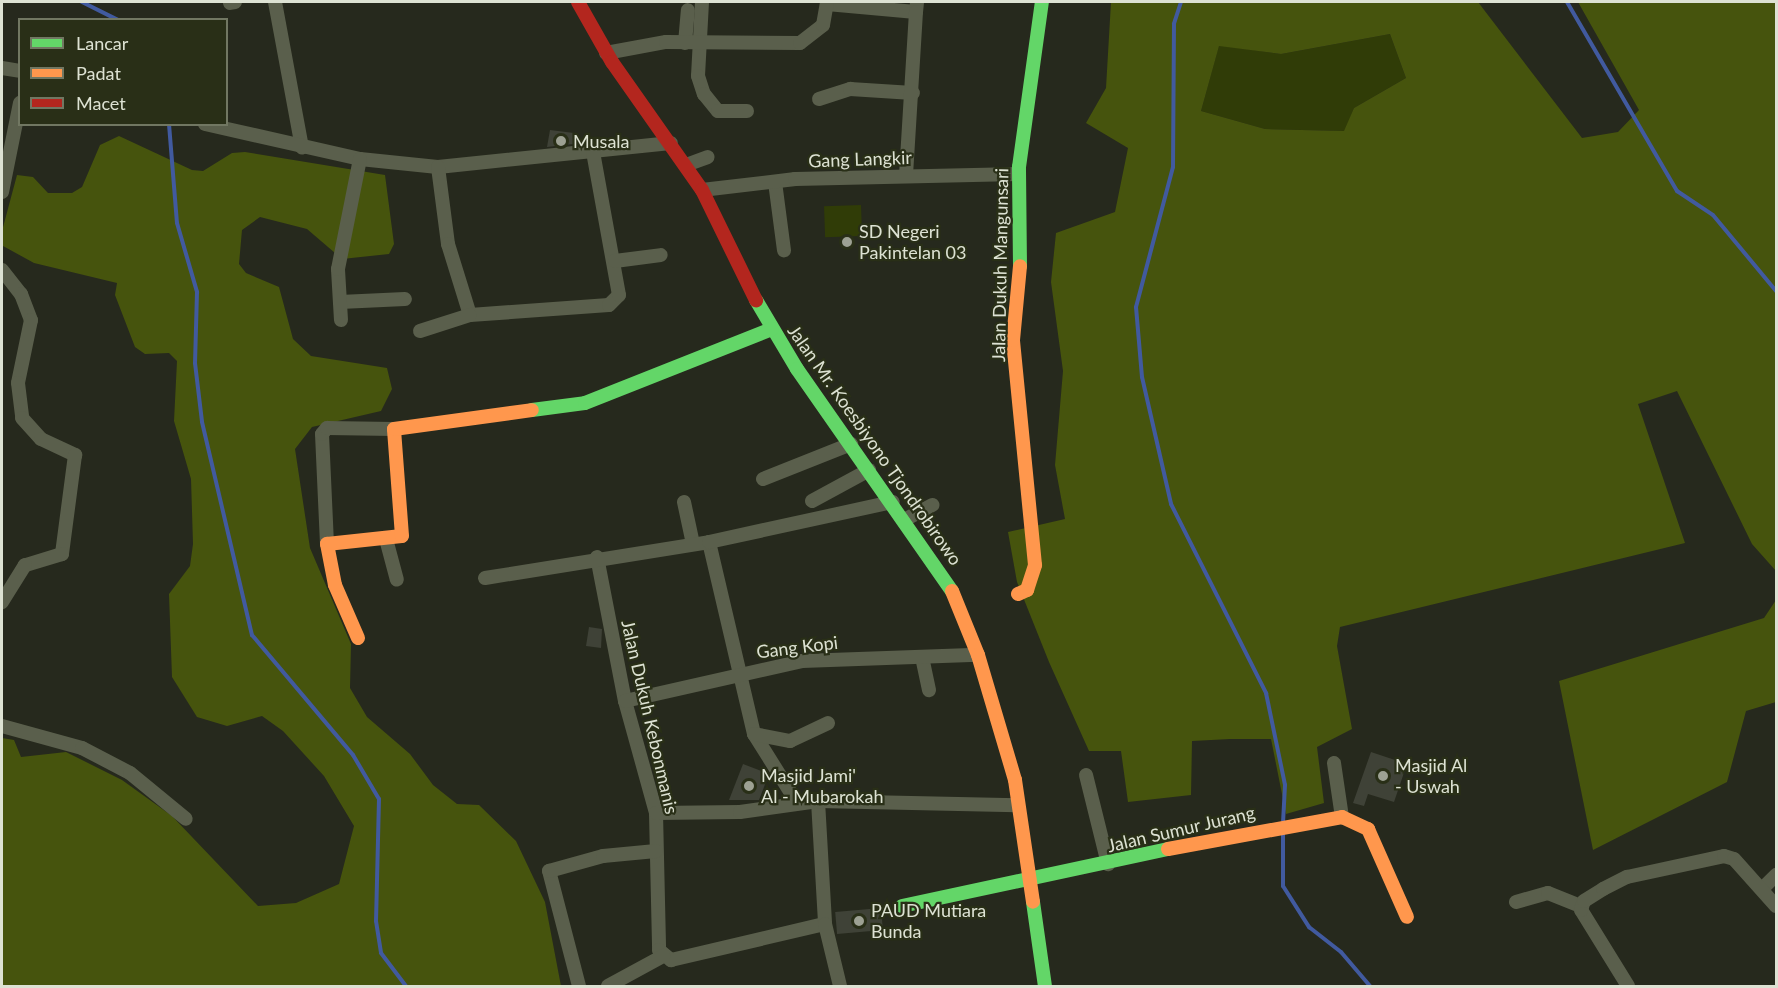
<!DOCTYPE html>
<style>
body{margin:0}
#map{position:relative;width:1778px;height:988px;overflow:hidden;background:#26291d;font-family:Lato,sans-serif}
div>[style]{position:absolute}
.green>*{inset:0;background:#303c07;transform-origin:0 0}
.forest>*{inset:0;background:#46540d}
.stream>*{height:4px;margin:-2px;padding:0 2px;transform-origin:2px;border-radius:2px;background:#415a9f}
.building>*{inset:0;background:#3f4237;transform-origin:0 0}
.street>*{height:14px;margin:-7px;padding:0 7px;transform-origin:7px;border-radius:7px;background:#5a5f4c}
.fast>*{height:14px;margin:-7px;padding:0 7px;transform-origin:7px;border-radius:7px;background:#63d668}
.slow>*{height:14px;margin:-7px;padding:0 7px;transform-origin:7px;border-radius:7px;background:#ff974d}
.jam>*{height:14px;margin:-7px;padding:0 7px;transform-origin:7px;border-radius:7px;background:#b3261e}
.dots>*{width:16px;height:16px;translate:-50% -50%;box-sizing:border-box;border:3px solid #292f17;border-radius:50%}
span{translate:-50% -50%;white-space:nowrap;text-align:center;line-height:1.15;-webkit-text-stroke:4.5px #292f17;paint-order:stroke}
.poi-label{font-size:18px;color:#dde2d3}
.left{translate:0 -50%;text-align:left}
.street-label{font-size:18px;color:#dde2d3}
.frame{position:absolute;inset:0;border:3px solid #dde2d3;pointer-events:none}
.legend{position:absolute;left:18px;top:18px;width:210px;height:108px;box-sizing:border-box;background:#292f17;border:2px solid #717762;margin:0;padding:8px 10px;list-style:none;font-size:18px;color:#dde2d3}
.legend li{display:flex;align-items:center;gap:12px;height:30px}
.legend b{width:30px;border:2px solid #717762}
</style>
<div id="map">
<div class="green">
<div style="clip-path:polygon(1390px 34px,1406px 78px,1354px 108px,1345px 131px,1265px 129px,1201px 111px,1219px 45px,1281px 54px)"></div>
<div style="left:861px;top:205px;width:31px;height:37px;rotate:88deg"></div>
</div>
<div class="forest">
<div style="clip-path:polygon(evenodd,1111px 2px,1478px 2px,1582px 138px,1618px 132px,1639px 110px,1578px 2px,1776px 2px,1776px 571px,1752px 544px,1677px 391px,1638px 404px,1685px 543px,1340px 627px,1337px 646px,1352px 729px,1317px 747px,1324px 803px,1286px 814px,1271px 739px,1230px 739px,1192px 741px,1191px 795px,1128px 802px,1121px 751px,1089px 751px,1049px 662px,1017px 582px,1008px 532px,1065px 519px,1055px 465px,1063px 371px,1051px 282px,1056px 233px,1115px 212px,1128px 148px,1086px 123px,1106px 88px,1111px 2px,1390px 34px,1406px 78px,1354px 108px,1344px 131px,1265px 129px,1201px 111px,1219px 46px,1281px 54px,1390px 34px)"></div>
<div style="clip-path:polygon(119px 136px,192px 170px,203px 171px,232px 153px,245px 152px,385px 175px,394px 244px,389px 254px,342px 259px,307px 229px,260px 217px,242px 230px,239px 264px,246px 273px,279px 287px,293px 339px,311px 356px,387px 368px,392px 389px,381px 411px,312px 427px,295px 449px,310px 548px,351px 644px,350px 688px,367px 717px,410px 754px,433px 785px,457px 804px,479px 805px,516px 841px,545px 902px,561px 986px,2px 986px,2px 738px,14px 740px,21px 757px,66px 752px,122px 780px,172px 816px,258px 906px,296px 903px,339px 884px,354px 826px,324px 776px,283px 731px,262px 716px,227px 726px,197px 717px,172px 677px,169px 594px,190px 566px,193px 544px,191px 479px,174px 421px,177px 361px,169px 353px,145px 354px,135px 347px,115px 295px,117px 283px,34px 263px,3px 246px,2px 231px,17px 175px,33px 177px,48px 193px,72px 193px,82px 187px,100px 145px)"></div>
<div style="clip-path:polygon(1776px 600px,1776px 702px,1746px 711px,1727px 782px,1593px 850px,1559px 681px,1764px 618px)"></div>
</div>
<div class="stream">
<div style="left:82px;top:2px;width:40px;rotate:26.6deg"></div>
<div style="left:1181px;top:2px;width:23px;rotate:108deg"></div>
<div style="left:1174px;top:24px;width:143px;rotate:90.4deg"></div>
<div style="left:1173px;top:167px;width:145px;rotate:104.8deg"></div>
<div style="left:1136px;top:307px;width:70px;rotate:85.1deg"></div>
<div style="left:1142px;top:377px;width:130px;rotate:77.1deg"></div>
<div style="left:1171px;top:504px;width:212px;rotate:63.3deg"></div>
<div style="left:1266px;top:693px;width:94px;rotate:78.3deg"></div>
<div style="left:1285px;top:785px;width:36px;rotate:93deg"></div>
<div style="left:1567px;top:2px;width:219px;rotate:59.8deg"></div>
<div style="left:1677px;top:191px;width:43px;rotate:33.7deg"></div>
<div style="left:1713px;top:215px;width:99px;rotate:50.3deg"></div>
<div style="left:169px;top:124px;width:99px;rotate:85.4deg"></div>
<div style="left:177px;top:223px;width:72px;rotate:73.8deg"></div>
<div style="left:197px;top:292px;width:71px;rotate:91.6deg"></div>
<div style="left:195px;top:363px;width:59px;rotate:83.2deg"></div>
<div style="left:202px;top:422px;width:219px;rotate:76.8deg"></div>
<div style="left:252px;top:635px;width:157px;rotate:49.9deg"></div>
<div style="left:353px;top:755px;width:51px;rotate:59.4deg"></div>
<div style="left:379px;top:799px;width:122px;rotate:91.4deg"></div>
<div style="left:376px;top:921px;width:32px;rotate:81deg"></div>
<div style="left:381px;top:953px;width:41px;rotate:52.9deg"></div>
<div style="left:1283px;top:832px;width:54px;rotate:90deg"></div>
<div style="left:1283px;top:886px;width:49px;rotate:57.6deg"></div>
<div style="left:1309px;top:927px;width:41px;rotate:38deg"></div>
<div style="left:1341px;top:952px;width:45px;rotate:49.5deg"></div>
</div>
<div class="building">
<div style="clip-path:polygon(550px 130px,574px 133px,573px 144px,547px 147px)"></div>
<div style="clip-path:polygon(589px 627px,602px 629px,601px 648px,586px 646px)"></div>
<div style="clip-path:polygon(1371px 752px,1407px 764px,1394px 802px,1368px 794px,1364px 806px,1353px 803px)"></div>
<div style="clip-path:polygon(743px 764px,769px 774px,759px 800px,729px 800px)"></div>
<div style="left:881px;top:908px;width:22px;height:46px;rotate:85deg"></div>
</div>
<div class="street">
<div style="left:275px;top:2px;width:148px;rotate:79.5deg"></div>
<div style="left:702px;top:2px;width:74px;rotate:93.1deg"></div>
<div style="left:698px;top:76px;width:19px;rotate:72deg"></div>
<div style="left:704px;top:94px;width:22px;rotate:51deg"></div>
<div style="left:718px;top:111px;width:29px"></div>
<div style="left:230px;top:3px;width:5px;rotate:-11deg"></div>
<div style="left:827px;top:4px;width:89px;rotate:5.1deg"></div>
<div style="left:916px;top:12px;width:10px;rotate:-84deg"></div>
<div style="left:685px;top:43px;width:33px;rotate:-85deg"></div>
<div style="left:606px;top:53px;width:61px;rotate:-10.4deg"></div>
<div style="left:666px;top:42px;width:134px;rotate:0.4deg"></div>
<div style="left:800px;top:43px;width:29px;rotate:-38deg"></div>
<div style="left:823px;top:25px;width:23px;rotate:-80deg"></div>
<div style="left:2px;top:68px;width:18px;rotate:9deg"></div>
<div style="left:819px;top:99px;width:33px;rotate:-18deg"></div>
<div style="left:850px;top:89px;width:63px;rotate:3.6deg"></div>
<div style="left:205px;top:124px;width:159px;rotate:12.7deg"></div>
<div style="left:360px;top:159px;width:78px;rotate:5.9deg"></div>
<div style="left:438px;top:167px;width:234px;rotate:-5.9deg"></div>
<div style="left:686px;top:165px;width:23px;rotate:-20deg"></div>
<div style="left:438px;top:167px;width:78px;rotate:82.6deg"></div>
<div style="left:448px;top:244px;width:74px;rotate:72.8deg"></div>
<div style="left:470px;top:315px;width:139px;rotate:-4.1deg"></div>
<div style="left:609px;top:305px;width:14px;rotate:-45deg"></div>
<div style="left:619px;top:295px;width:145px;rotate:-100.3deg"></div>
<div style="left:906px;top:175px;width:163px;rotate:-86.5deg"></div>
<div style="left:775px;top:182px;width:69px;rotate:82.5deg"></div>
<div style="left:702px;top:190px;width:94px;rotate:-6.7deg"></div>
<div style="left:795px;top:179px;width:224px;rotate:-1.3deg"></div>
<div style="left:2px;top:192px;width:91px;rotate:-78.6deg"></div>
<div style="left:615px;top:261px;width:46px;rotate:-7.4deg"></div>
<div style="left:2px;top:270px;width:31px;rotate:52deg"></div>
<div style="left:21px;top:294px;width:28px;rotate:69deg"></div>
<div style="left:31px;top:320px;width:64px;rotate:101.7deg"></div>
<div style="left:18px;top:383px;width:35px;rotate:83deg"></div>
<div style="left:22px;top:418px;width:28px;rotate:48deg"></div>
<div style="left:41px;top:439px;width:38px;rotate:25deg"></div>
<div style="left:75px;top:455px;width:100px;rotate:97.5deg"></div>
<div style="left:62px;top:554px;width:39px;rotate:163deg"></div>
<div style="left:25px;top:565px;width:44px;rotate:121.9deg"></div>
<div style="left:340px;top:302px;width:65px;rotate:-2.6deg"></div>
<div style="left:341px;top:320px;width:51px;rotate:-93.4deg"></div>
<div style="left:338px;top:269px;width:112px;rotate:-78.7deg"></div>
<div style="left:420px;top:331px;width:52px;rotate:-17.7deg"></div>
<div style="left:763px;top:479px;width:95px;rotate:-21.7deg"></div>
<div style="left:812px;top:501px;width:65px;rotate:-28.5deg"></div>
<div style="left:684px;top:502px;width:43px;rotate:77.9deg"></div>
<div style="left:906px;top:519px;width:30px;rotate:-28deg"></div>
<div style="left:386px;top:539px;width:42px;rotate:75deg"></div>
<div style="left:709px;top:542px;width:197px;rotate:76.8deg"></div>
<div style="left:754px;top:734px;width:79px;rotate:57.9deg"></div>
<div style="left:327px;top:544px;width:110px;rotate:-92.6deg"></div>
<div style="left:322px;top:434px;width:8px;rotate:-50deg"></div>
<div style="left:327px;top:428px;width:67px;rotate:0.9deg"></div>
<div style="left:597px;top:557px;width:147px;rotate:79deg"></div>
<div style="left:625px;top:701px;width:116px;rotate:74.5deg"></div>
<div style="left:656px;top:813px;width:137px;rotate:88.7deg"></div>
<div style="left:659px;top:950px;width:16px;rotate:40deg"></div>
<div style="left:671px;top:960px;width:158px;rotate:-13.2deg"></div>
<div style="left:485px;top:578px;width:227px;rotate:-9.1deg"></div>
<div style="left:709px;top:542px;width:188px;rotate:-12.3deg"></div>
<div style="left:922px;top:657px;width:34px;rotate:78deg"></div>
<div style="left:625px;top:701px;width:181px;rotate:-12.7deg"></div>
<div style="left:802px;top:661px;width:176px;rotate:-2deg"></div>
<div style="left:2px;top:726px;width:83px;rotate:15.4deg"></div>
<div style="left:82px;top:748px;width:54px;rotate:27.5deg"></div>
<div style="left:130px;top:773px;width:72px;rotate:39.4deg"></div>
<div style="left:754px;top:734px;width:37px;rotate:11deg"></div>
<div style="left:790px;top:741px;width:42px;rotate:-25.3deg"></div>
<div style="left:1334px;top:763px;width:55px;rotate:81.6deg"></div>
<div style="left:1086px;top:775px;width:92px;rotate:76.1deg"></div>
<div style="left:818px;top:801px;width:123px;rotate:86.7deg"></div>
<div style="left:825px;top:924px;width:64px;rotate:76.4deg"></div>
<div style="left:656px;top:813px;width:84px;rotate:-0.7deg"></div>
<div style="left:740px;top:812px;width:79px;rotate:-8deg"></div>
<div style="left:818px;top:801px;width:199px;rotate:1.2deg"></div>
<div style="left:1762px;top:889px;width:20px;rotate:-45deg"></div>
<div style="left:1516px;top:902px;width:33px;rotate:-16deg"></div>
<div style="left:1548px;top:893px;width:35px;rotate:22deg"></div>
<div style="left:579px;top:986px;width:119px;rotate:-104.6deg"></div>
<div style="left:549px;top:871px;width:56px;rotate:-15.5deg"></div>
<div style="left:603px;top:856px;width:53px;rotate:-5.4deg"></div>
<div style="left:608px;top:986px;width:63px;rotate:-28.6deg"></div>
<div style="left:1628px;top:986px;width:89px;rotate:-121.7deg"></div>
<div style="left:1581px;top:910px;width:9px;rotate:-72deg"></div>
<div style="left:1584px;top:901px;width:22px;rotate:-32deg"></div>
<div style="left:1603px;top:889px;width:27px;rotate:-27deg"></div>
<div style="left:1627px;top:877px;width:99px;rotate:-12.2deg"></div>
<div style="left:1724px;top:856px;width:10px;rotate:17deg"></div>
<div style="left:1734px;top:859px;width:63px;rotate:48.2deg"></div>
</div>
<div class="fast">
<div style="left:1020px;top:266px;width:99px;rotate:-90.6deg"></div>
<div style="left:1019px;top:167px;width:167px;rotate:-82.1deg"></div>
<div style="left:756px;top:300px;width:80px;rotate:59.3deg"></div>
<div style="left:797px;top:369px;width:271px;rotate:55.1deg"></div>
<div style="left:532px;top:410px;width:53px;rotate:-7.5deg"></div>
<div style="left:585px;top:403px;width:201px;rotate:-21.6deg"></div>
<div style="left:1033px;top:902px;width:85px;rotate:81.9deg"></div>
<div style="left:902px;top:906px;width:272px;rotate:-12.1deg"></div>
</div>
<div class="slow">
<div style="left:952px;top:591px;width:69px;rotate:67.9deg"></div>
<div style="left:978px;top:655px;width:130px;rotate:73.5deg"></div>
<div style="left:1015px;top:780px;width:123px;rotate:81.6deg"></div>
<div style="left:1018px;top:594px;width:10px;rotate:-24deg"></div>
<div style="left:1027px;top:590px;width:26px;rotate:-72deg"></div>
<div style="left:1035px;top:565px;width:226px;rotate:-95.6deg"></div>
<div style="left:1013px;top:340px;width:74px;rotate:-84.6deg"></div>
<div style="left:358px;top:638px;width:58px;rotate:-113.5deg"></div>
<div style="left:335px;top:585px;width:42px;rotate:-101deg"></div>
<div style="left:327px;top:544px;width:75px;rotate:-6.1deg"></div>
<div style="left:402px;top:536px;width:107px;rotate:-94.3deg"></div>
<div style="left:394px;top:429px;width:139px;rotate:-7.8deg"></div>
<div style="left:1168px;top:849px;width:177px;rotate:-10.4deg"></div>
<div style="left:1342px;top:817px;width:29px;rotate:25deg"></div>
<div style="left:1368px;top:829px;width:96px;rotate:66.1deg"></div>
</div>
<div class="jam">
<div style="left:578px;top:2px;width:69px;rotate:60.5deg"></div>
<div style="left:612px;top:62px;width:156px;rotate:54.9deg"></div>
<div style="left:702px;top:190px;width:123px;rotate:63.9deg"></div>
</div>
<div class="dots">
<div style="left:561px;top:141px;background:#9da193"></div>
<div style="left:847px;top:242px;background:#9da193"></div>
<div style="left:1383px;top:776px;background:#9da193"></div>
<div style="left:749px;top:786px;background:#9da193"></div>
<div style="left:859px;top:921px;background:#9da193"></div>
</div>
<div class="poi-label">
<span class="left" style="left:573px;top:141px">Musala</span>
<span class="left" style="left:859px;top:242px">SD Negeri<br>Pakintelan 03</span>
<span class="left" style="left:1395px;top:776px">Masjid Al<br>- Uswah</span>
<span class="left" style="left:761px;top:786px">Masjid Jami'<br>Al - Mubarokah</span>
<span class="left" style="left:871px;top:921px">PAUD Mutiara<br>Bunda</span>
</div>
<div class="street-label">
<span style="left:860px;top:159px;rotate:-2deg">Gang Langkir</span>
<span style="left:1000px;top:265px;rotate:-89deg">Jalan Dukuh Mangunsari</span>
<span style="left:875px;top:445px;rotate:55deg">Jalan Mr. Koesbiyono Tjondrobirowo</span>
<span style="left:797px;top:647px;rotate:-7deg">Gang Kopi</span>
<span style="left:650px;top:717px;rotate:77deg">Jalan Dukuh Kebonmanis</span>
<span style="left:1181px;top:829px;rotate:-13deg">Jalan Sumur Jurang</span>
</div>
<div class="frame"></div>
<ul class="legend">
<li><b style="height:8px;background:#63d668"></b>Lancar</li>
<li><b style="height:8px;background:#ff974d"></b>Padat</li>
<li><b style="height:8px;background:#b3261e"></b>Macet</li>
</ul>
</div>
